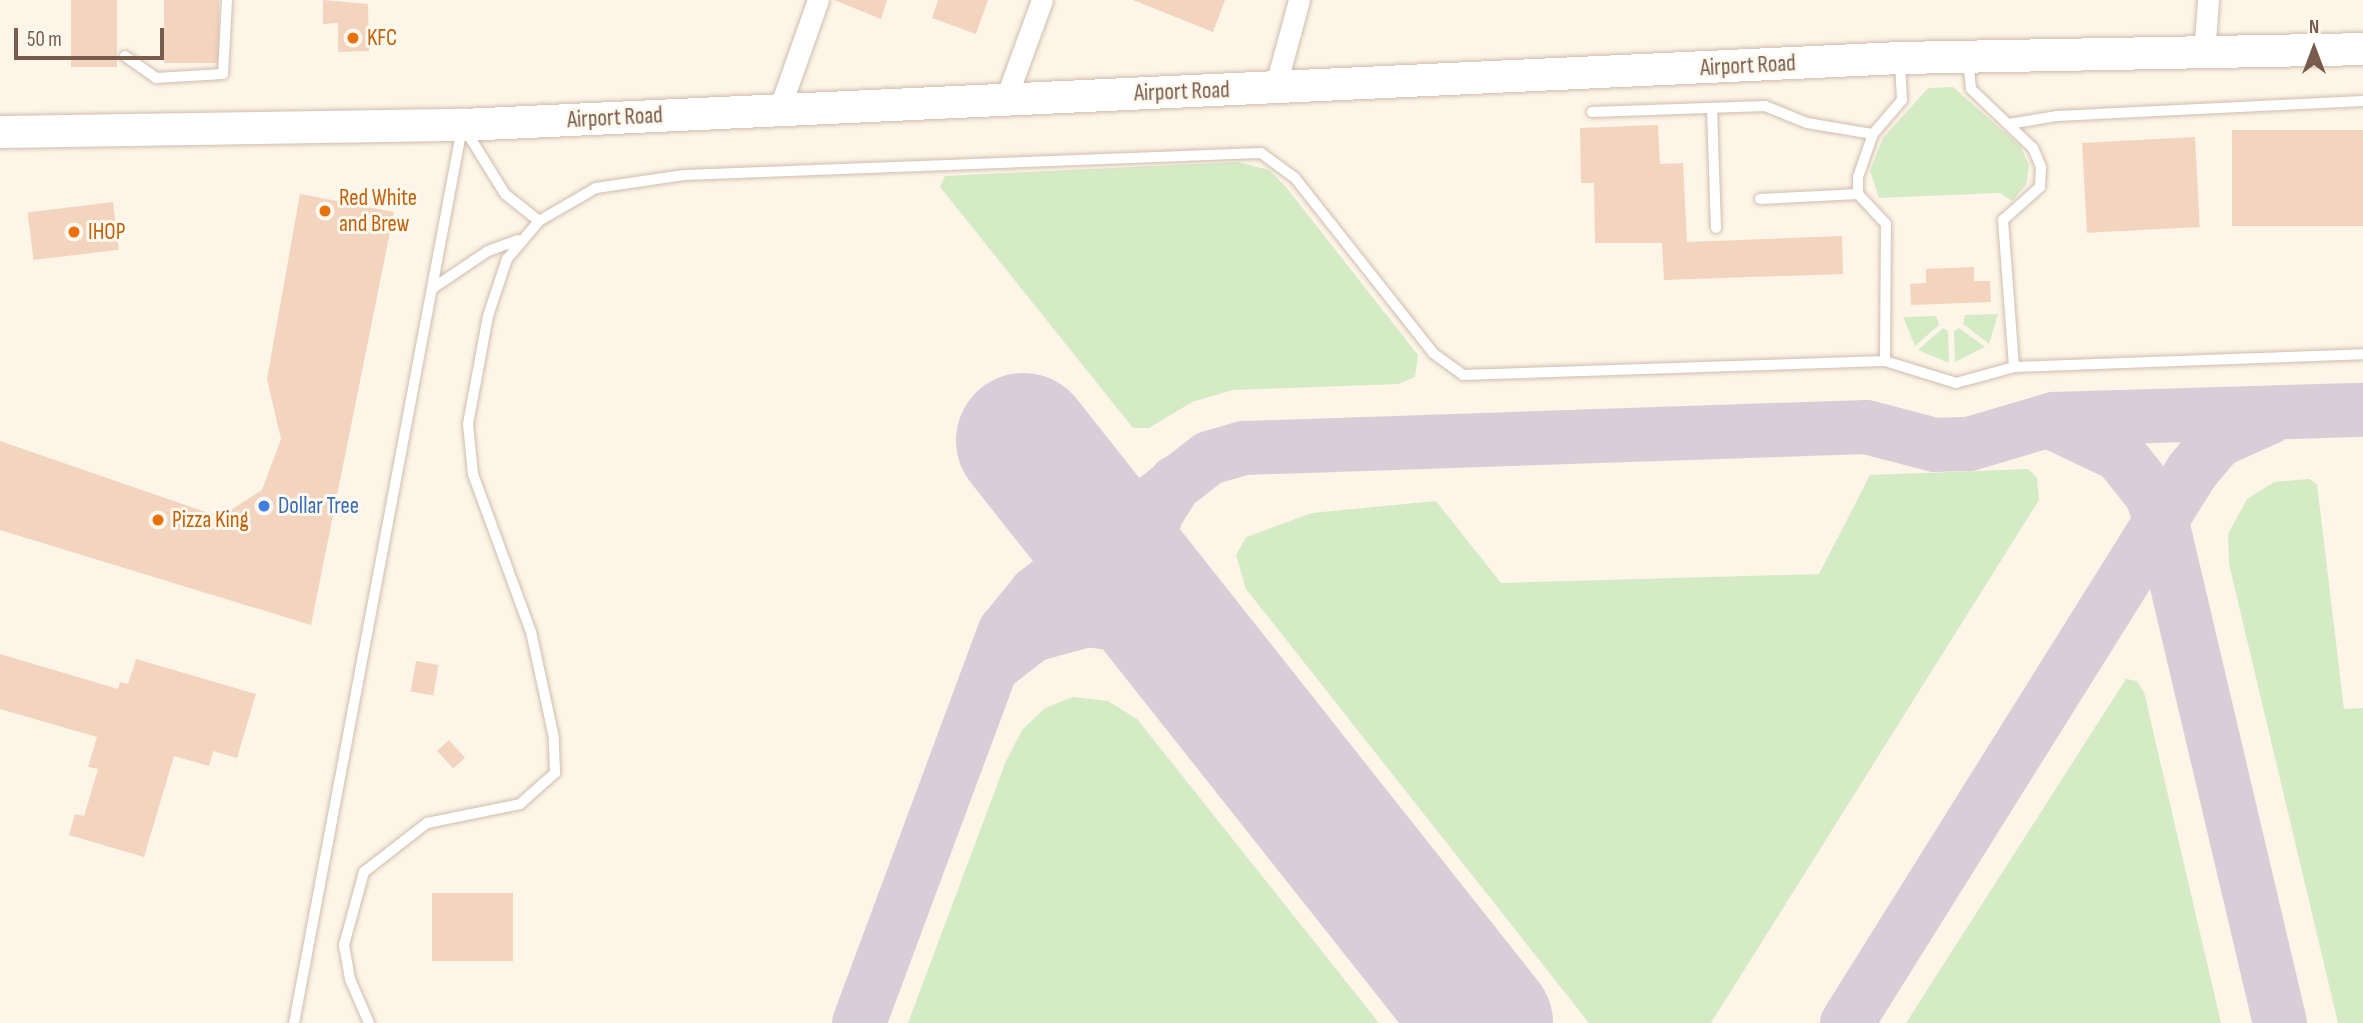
<!DOCTYPE html>
<style>
body{margin:0}
#map{position:relative;width:2363px;height:1023px;overflow:hidden;background:#fdf5e8;font-family:"Sofia Sans Condensed",sans-serif}
div>[style]{position:absolute}
.green>*{inset:0;background:#d5ebc6}
.taxiway>*{height:54px;margin:-27px;padding:0 27px;transform-origin:27px;border-radius:27px;background:#dacdd8}
.runway>*{height:135px;margin:-67.5px;padding:0 67.5px;transform-origin:67.5px;border-radius:67.5px;background:#dacdd8}
.building>*{inset:0;background:#f3d4bf;transform-origin:0 0}
.roads{filter:drop-shadow(0 0 2px #cfbdad) drop-shadow(0 0 2px #cfbdad)}
.service>*{height:10px;margin:-5px;padding:0 5px;transform-origin:5px;border-radius:5px;background:#fff}
.minor>*{height:21px;margin:-10.5px;padding:0 10.5px;transform-origin:10.5px;border-radius:10.5px;background:#fff}
.secondary>*{height:32px;margin:-16px;padding:0 16px;transform-origin:16px;border-radius:16px;background:#fff}
.dots>*{width:19px;height:19px;translate:-50% -50%;box-sizing:border-box;border:4px solid #fff9ef;border-radius:50%}
span{translate:-50% -50%;white-space:nowrap;text-align:center;line-height:1.15;-webkit-text-stroke:6px #fff9ef;paint-order:stroke}
.food-label{font-size:23px;color:#c56008}
.left{translate:0 -50%;text-align:left}
.street-label{font-size:23px;color:#785b4b}
.shop-label{font-size:23px;color:#366cbe}
.north{position:absolute;left:2279px;top:14px;width:70px;height:70px;-webkit-text-stroke:5px #fff9ef;paint-order:stroke;rotate:0deg;font-size:19px;font-weight:700;line-height:28px;text-align:center;color:#785b4b}
.north::after{content:'';display:block;margin:auto;width:24px;height:32px;background:#785b4b;clip-path:polygon(50% 0,100% 100%,50% 72%,0 100%)}
.scale{position:absolute;left:14px;top:28px;width:150px;height:32px;box-sizing:border-box;border:4px solid #785b4b;border-top:0;padding-left:9px;font-size:21px;line-height:24px;white-space:nowrap;color:#785b4b;-webkit-text-stroke:5px #fff9ef;paint-order:stroke}
</style>
<div id="map">
<div class="green">
<div style="clip-path:polygon(1953px 87px,2020px 146px,2029px 165px,2026px 185px,2012px 201px,2000px 193px,1879px 198px,1870px 171px,1883px 138px,1928px 88px)"></div>
<div style="clip-path:polygon(1238px 162px,1269px 170px,1286px 187px,1418px 355px,1415px 377px,1398px 384px,1233px 390px,1192px 402px,1149px 428px,1133px 428px,940px 187px,945px 176px)"></div>
<div style="clip-path:polygon(1998px 314px,1989px 344px,1963px 324px,1965px 315px)"></div>
<div style="clip-path:polygon(1936px 316px,1939px 325px,1915px 346px,1903px 317px)"></div>
<div style="clip-path:polygon(1943px 328px,1948px 331px,1949px 363px,1918px 350px)"></div>
<div style="clip-path:polygon(1959px 328px,1985px 347px,1955px 362px,1954px 331px)"></div>
<div style="clip-path:polygon(2028px 469px,2037px 478px,2039px 500px,1711px 1023px,1589px 1023px,1246px 589px,1236px 555px,1246px 537px,1312px 513px,1436px 501px,1501px 583px,1819px 574px,1870px 475px)"></div>
<div style="clip-path:polygon(2309px 479px,2317px 484px,2344px 709px,2363px 708px,2363px 1023px,2338px 1023px,2229px 564px,2228px 534px,2247px 499px,2274px 482px)"></div>
<div style="clip-path:polygon(2126px 679px,2137px 681px,2144px 692px,2221px 1023px,1906px 1023px)"></div>
<div style="clip-path:polygon(1073px 697px,1108px 701px,1137px 719px,1379px 1023px,908px 1023px,1006px 761px,1022px 730px,1045px 708px)"></div>
</div>
<div class="taxiway">
<div style="left:2055px;top:424px;width:72px;rotate:25.5deg"></div>
<div style="left:2120px;top:455px;width:50px;rotate:51.5deg"></div>
<div style="left:2151px;top:494px;width:30px;rotate:69deg"></div>
<div style="left:2162px;top:522px;width:515px;rotate:76.75deg"></div>
<div style="left:1165px;top:619px;width:43px;rotate:-108.9deg"></div>
<div style="left:1151px;top:578px;width:34px;rotate:-93deg"></div>
<div style="left:1149px;top:544px;width:31px;rotate:-77deg"></div>
<div style="left:1156px;top:514px;width:38px;rotate:-58deg"></div>
<div style="left:993px;top:666px;width:51px;rotate:-37.8deg"></div>
<div style="left:1033px;top:635px;width:57px;rotate:-15.3deg"></div>
<div style="left:1088px;top:620px;width:56px;rotate:8.3deg"></div>
<div style="left:1143px;top:628px;width:53px;rotate:25.6deg"></div>
<div style="left:859px;top:1023px;width:418px;rotate:-69.6deg"></div>
<div style="left:1005px;top:631px;width:49px;rotate:-50.8deg"></div>
<div style="left:1036px;top:593px;width:219px;rotate:-38deg"></div>
<div style="left:1209px;top:458px;width:37px;rotate:-16deg"></div>
<div style="left:1245px;top:448px;width:621px;rotate:-1.94deg"></div>
<div style="left:1866px;top:427px;width:71px;rotate:14.6deg"></div>
<div style="left:1935px;top:445px;width:34px;rotate:-2deg"></div>
<div style="left:1969px;top:444px;width:89px;rotate:-16.4deg"></div>
<div style="left:2054px;top:419px;width:309px;rotate:-1.7deg"></div>
<div style="left:1847px;top:1023px;width:651px;rotate:-57.99deg"></div>
<div style="left:2192px;top:471px;width:39px;rotate:-50deg"></div>
<div style="left:2217px;top:441px;width:58px;rotate:-24.4deg"></div>
</div>
<div class="runway">
<div style="left:1023px;top:440px;width:744px;rotate:51.6deg"></div>
</div>
<div class="building">
<div style="left:71px;top:0;width:46px;height:67px"></div>
<div style="left:164px;top:0;width:55px;height:63px"></div>
<div style="clip-path:polygon(323px 0,368px 4px,369px 51px,338px 52px,338px 23px,323px 24px)"></div>
<div style="clip-path:polygon(834px 0,887px 0,881px 19px)"></div>
<div style="clip-path:polygon(938px 0,988px 0,976px 34px,932px 18px)"></div>
<div style="clip-path:polygon(1133px 0,1225px 0,1213px 32px)"></div>
<div style="clip-path:polygon(1658px 125px,1660px 164px,1683px 163px,1687px 242px,1842px 236px,1843px 274px,1664px 280px,1662px 243px,1595px 243px,1594px 183px,1581px 183px,1580px 128px)"></div>
<div style="left:2363px;top:130px;width:96px;height:131px;rotate:90deg"></div>
<div style="left:2195px;top:137px;width:90px;height:113px;rotate:87deg"></div>
<div style="clip-path:polygon(300px 194px,394px 212px,311px 625px,0 530px,0 441px,220px 517px,262px 490px,281px 439px,267px 379px)"></div>
<div style="left:113px;top:202px;width:48px;height:86px;rotate:83deg"></div>
<div style="clip-path:polygon(1974px 267px,1974px 281px,1990px 281px,1991px 302px,1911px 305px,1910px 284px,1926px 283px,1926px 269px)"></div>
<div style="clip-path:polygon(0 654px,118px 689px,120px 682px,128px 684px,136px 659px,256px 694px,237px 758px,213px 751px,209px 766px,174px 756px,144px 857px,69px 835px,75px 814px,84px 816px,98px 769px,88px 767px,97px 737px,0 709px)"></div>
<div style="left:416px;top:661px;width:23px;height:31px;rotate:10deg"></div>
<div style="left:449px;top:740px;width:24px;height:16px;rotate:48deg"></div>
<div style="left:432px;top:893px;width:81px;height:68px"></div>
</div>
<div class="roads">
<div class="service">
<div style="left:125px;top:56px;width:38px;rotate:35deg"></div>
<div style="left:156px;top:78px;width:67px;rotate:-3.4deg"></div>
<div style="left:223px;top:74px;width:74px;rotate:-86.9deg"></div>
<div style="left:1968px;top:60px;width:29px;rotate:84deg"></div>
<div style="left:1971px;top:89px;width:86px;rotate:43.6deg"></div>
<div style="left:2033px;top:148px;width:21px;rotate:67deg"></div>
<div style="left:2041px;top:167px;width:20px;rotate:93deg"></div>
<div style="left:2040px;top:187px;width:50px;rotate:138.3deg"></div>
<div style="left:2003px;top:220px;width:147px;rotate:85.7deg"></div>
<div style="left:1712px;top:108px;width:120px;rotate:88.1deg"></div>
<div style="left:1592px;top:112px;width:173px;rotate:-2deg"></div>
<div style="left:1765px;top:106px;width:45px;rotate:22deg"></div>
<div style="left:1807px;top:123px;width:67px;rotate:9.5deg"></div>
<div style="left:2009px;top:124px;width:49px;rotate:-9.5deg"></div>
<div style="left:2057px;top:116px;width:306px;rotate:-2.8deg"></div>
<div style="left:466px;top:131px;width:74px;rotate:58.2deg"></div>
<div style="left:505px;top:194px;width:43px;rotate:38.5deg"></div>
<div style="left:1760px;top:199px;width:98px;rotate:-2.9deg"></div>
<div style="left:433px;top:288px;width:66px;rotate:-33.9deg"></div>
<div style="left:488px;top:251px;width:32px;rotate:-20deg"></div>
<div style="left:1885px;top:361px;width:137px;rotate:-89.6deg"></div>
<div style="left:1886px;top:224px;width:41px;rotate:-133deg"></div>
<div style="left:1858px;top:194px;width:17px;rotate:-90deg"></div>
<div style="left:1858px;top:177px;width:46px;rotate:-70.8deg"></div>
<div style="left:1873px;top:134px;width:45px;rotate:-49.5deg"></div>
<div style="left:1902px;top:100px;width:39px;rotate:-93deg"></div>
<div style="left:294px;top:1023px;width:911px;rotate:-79.37deg"></div>
<div style="left:369px;top:1023px;width:48px;rotate:-113.4deg"></div>
<div style="left:350px;top:979px;width:35px;rotate:-100deg"></div>
<div style="left:344px;top:945px;width:76px;rotate:-74.7deg"></div>
<div style="left:364px;top:872px;width:80px;rotate:-37.9deg"></div>
<div style="left:427px;top:823px;width:95px;rotate:-11.5deg"></div>
<div style="left:520px;top:804px;width:47px;rotate:-41.5deg"></div>
<div style="left:555px;top:773px;width:35px;rotate:-92deg"></div>
<div style="left:554px;top:738px;width:108px;rotate:-102.2deg"></div>
<div style="left:531px;top:632px;width:168px;rotate:-110.2deg"></div>
<div style="left:473px;top:474px;width:50px;rotate:-95.7deg"></div>
<div style="left:468px;top:424px;width:110px;rotate:-79.5deg"></div>
<div style="left:488px;top:316px;width:60px;rotate:-71.6deg"></div>
<div style="left:507px;top:259px;width:50px;rotate:-49.9deg"></div>
<div style="left:539px;top:221px;width:66px;rotate:-30.1deg"></div>
<div style="left:596px;top:188px;width:89px;rotate:-8.4deg"></div>
<div style="left:684px;top:175px;width:577px;rotate:-2.18deg"></div>
<div style="left:1261px;top:153px;width:42px;rotate:36.3deg"></div>
<div style="left:1295px;top:178px;width:223px;rotate:51.7deg"></div>
<div style="left:1433px;top:353px;width:37px;rotate:36deg"></div>
<div style="left:1463px;top:375px;width:422px;rotate:-1.9deg"></div>
<div style="left:1885px;top:361px;width:74px;rotate:17.2deg"></div>
<div style="left:1956px;top:383px;width:60px;rotate:-15.4deg"></div>
<div style="left:2014px;top:367px;width:349px;rotate:-2.1deg"></div>
</div>
<div class="minor">
<div style="left:2204px;top:55px;width:55px;rotate:-85.8deg"></div>
<div style="left:1275px;top:88px;width:91px;rotate:-74.7deg"></div>
<div style="left:1006px;top:98px;width:104px;rotate:-69.8deg"></div>
<div style="left:779px;top:110px;width:117px;rotate:-70.5deg"></div>
</div>
<div class="secondary">
<div style="left:0;top:132px;width:463px;rotate:-0.9deg"></div>
<div style="left:463px;top:125px;width:1439px;rotate:-2.67deg"></div>
<div style="left:1900px;top:58px;width:463px;rotate:-1.1deg"></div>
</div>
</div>
<div class="dots">
<div style="left:353px;top:38px;background:#e8710a"></div>
<div style="left:325px;top:211px;background:#e8710a"></div>
<div style="left:74px;top:232px;background:#e8710a"></div>
<div style="left:264px;top:506px;background:#3f7fe0"></div>
<div style="left:158px;top:520px;background:#e8710a"></div>
</div>
<div class="food-label">
<span class="left" style="left:367px;top:38px">KFC</span>
<span class="left" style="left:339px;top:211px">Red White<br>and Brew</span>
<span class="left" style="left:88px;top:232px">IHOP</span>
<span class="left" style="left:172px;top:520px">Pizza King</span>
</div>
<div class="street-label">
<span style="left:1748px;top:66px;rotate:-3deg">Airport Road</span>
<span style="left:1182px;top:92px;rotate:-2deg">Airport Road</span>
<span style="left:615px;top:118px;rotate:-3deg">Airport Road</span>
</div>
<div class="shop-label">
<span class="left" style="left:278px;top:506px">Dollar Tree</span>
</div>
<div class="north">N</div>
<div class="scale">50 m</div>
</div>
